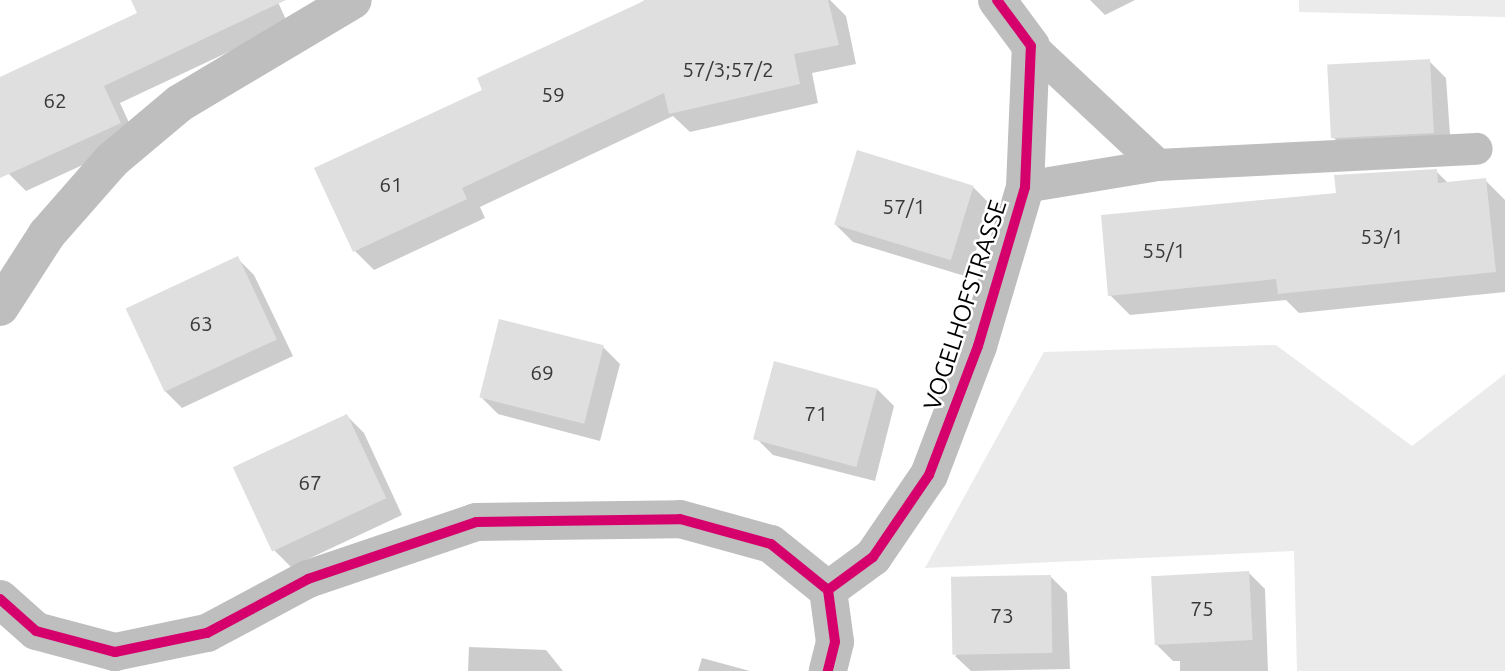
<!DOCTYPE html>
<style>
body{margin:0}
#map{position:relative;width:1505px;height:671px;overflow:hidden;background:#fff;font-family:Ubuntu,sans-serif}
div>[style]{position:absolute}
.green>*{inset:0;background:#ebebeb}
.shadow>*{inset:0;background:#0003}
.building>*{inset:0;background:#dfdfdf;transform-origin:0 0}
.service>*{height:32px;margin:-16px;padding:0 16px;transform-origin:16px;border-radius:16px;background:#bebebe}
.minor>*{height:38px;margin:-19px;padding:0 19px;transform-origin:19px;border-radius:19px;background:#bebebe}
.cycleway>*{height:10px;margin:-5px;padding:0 5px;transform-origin:5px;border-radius:5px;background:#d6006c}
span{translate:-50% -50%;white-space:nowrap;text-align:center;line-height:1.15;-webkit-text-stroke:5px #fff;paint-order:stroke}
.number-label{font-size:21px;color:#383838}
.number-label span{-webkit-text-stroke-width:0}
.street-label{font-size:24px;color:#000}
</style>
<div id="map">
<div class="green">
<div style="clip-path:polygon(1299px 0,1505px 0,1505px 17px,1299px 12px)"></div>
<div style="clip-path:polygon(1276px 345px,1412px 446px,1505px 374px,1505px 671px,1297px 671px,1294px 551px,925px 568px,1044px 352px)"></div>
</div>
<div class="shadow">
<div style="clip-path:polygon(133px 0,277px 0,288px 24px,120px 103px,137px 140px,26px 191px,9px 174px,0 155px,0 79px,140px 14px)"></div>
<div style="clip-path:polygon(645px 0,830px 0,846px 16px,856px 64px,812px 73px,818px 103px,690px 132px,673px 116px,480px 207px,485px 218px,374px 270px,355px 251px,485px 91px)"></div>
<div style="clip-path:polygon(1090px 0,1135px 0,1105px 15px)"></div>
<div style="clip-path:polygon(1429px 61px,1446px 78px,1451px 149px,1350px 154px,1333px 137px)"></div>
<div style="clip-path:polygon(1436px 171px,1449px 184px,1485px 180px,1505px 200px,1505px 292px,1299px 313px,1286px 300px,1130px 315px,1110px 295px,1338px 195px)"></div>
<div style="clip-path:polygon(973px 187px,990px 204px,968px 277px,853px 242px,836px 225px)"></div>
<div style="clip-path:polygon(237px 258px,254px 275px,293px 356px,182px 408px,165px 391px)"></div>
<div style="clip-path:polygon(603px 347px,620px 364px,600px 441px,498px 414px,481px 397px)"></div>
<div style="clip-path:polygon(877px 389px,894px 406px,875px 481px,773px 455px,756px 438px)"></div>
<div style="clip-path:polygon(347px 416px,364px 433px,402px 515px,291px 567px,274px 550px)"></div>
<div style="clip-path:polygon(1248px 572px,1265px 589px,1268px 671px,1180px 671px,1180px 661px,1173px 661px,1156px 644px)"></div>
<div style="clip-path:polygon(1050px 576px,1067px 593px,1070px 669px,971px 671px,955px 656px)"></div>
<div style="clip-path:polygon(469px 647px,546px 650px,563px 671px,468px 671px)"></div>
<div style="clip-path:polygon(702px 658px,750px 671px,698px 671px)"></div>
</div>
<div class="building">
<div style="clip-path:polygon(131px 0,286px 0,104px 86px,121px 123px,0 178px,0 77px,137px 13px)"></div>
<div style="clip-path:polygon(646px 0,828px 0,839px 45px,794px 54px,800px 84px,669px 114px,664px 93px,462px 188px,467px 199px,353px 252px,314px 168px,482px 90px,477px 78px)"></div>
<div style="left:1430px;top:59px;width:74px;height:103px;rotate:87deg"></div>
<div style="left:857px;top:150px;width:122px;height:78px;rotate:17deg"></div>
<div style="clip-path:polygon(1437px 169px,1438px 183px,1486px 178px,1496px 272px,1278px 294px,1276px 279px,1108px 296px,1101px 215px,1336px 193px,1334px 175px)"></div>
<div style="left:238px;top:256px;width:92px;height:124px;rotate:65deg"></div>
<div style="left:499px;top:319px;width:108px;height:81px;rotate:14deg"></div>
<div style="left:774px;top:361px;width:107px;height:81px;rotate:15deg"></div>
<div style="left:347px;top:414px;width:93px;height:126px;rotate:65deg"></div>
<div style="left:1249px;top:571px;width:69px;height:98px;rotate:87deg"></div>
<div style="left:1051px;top:575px;width:78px;height:100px;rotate:89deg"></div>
</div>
<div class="service">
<div style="left:1031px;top:46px;width:174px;rotate:43.1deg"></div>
<div style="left:1025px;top:187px;width:135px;rotate:-9.4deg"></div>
<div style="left:1158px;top:165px;width:319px;rotate:-2.9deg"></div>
</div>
<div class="minor">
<div style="left:0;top:307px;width:87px;rotate:-57.2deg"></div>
<div style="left:47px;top:234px;width:98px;rotate:-48.7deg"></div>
<div style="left:112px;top:160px;width:89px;rotate:-40deg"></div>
<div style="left:180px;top:103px;width:201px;rotate:-30.8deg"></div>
<div style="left:828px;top:590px;width:56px;rotate:-36.3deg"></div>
<div style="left:873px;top:557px;width:99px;rotate:-55.7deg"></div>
<div style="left:929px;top:475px;width:138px;rotate:-69.2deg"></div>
<div style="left:978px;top:346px;width:166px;rotate:-73.5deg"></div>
<div style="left:1025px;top:187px;width:141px;rotate:-87.6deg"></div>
<div style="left:1031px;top:46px;width:57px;rotate:-126.5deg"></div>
<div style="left:0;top:599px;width:48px;rotate:41.6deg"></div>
<div style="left:36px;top:631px;width:82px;rotate:14.9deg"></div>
<div style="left:115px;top:652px;width:94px;rotate:-11.7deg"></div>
<div style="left:207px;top:633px;width:115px;rotate:-28.1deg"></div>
<div style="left:308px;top:579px;width:177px;rotate:-18.7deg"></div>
<div style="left:476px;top:522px;width:204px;rotate:-0.8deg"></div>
<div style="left:680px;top:519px;width:94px;rotate:15.4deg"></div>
<div style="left:771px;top:544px;width:73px;rotate:38.9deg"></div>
<div style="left:828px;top:590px;width:52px;rotate:82.3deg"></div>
<div style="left:835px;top:642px;width:30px;rotate:104deg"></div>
</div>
<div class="cycleway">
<div style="left:828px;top:590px;width:56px;rotate:-36.3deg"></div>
<div style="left:873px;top:557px;width:99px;rotate:-55.7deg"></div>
<div style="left:929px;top:475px;width:138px;rotate:-69.2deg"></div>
<div style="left:978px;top:346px;width:166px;rotate:-73.5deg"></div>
<div style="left:1025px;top:187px;width:141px;rotate:-87.6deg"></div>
<div style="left:1031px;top:46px;width:57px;rotate:-126.5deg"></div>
<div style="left:0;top:599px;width:48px;rotate:41.6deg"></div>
<div style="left:36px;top:631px;width:82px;rotate:14.9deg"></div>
<div style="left:115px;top:652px;width:94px;rotate:-11.7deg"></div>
<div style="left:207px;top:633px;width:115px;rotate:-28.1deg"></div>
<div style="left:308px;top:579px;width:177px;rotate:-18.7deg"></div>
<div style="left:476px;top:522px;width:204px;rotate:-0.8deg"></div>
<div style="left:680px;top:519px;width:94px;rotate:15.4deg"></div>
<div style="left:771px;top:544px;width:73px;rotate:38.9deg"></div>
<div style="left:828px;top:590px;width:52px;rotate:82.3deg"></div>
<div style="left:835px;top:642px;width:30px;rotate:104deg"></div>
</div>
<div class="number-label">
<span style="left:728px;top:69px">57/3;57/2</span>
<span style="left:553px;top:94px">59</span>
<span style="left:55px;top:100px">62</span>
<span style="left:391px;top:184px">61</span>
<span style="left:904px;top:206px">57/1</span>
<span style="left:1382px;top:236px">53/1</span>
<span style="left:1164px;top:250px">55/1</span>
<span style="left:201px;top:323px">63</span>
<span style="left:542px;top:372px">69</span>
<span style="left:816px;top:413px">71</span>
<span style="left:310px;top:482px">67</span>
<span style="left:1202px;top:608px">75</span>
<span style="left:1002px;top:615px">73</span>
</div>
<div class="street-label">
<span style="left:965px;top:305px;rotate:-72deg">VOGELHOFSTRASSE</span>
</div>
</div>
